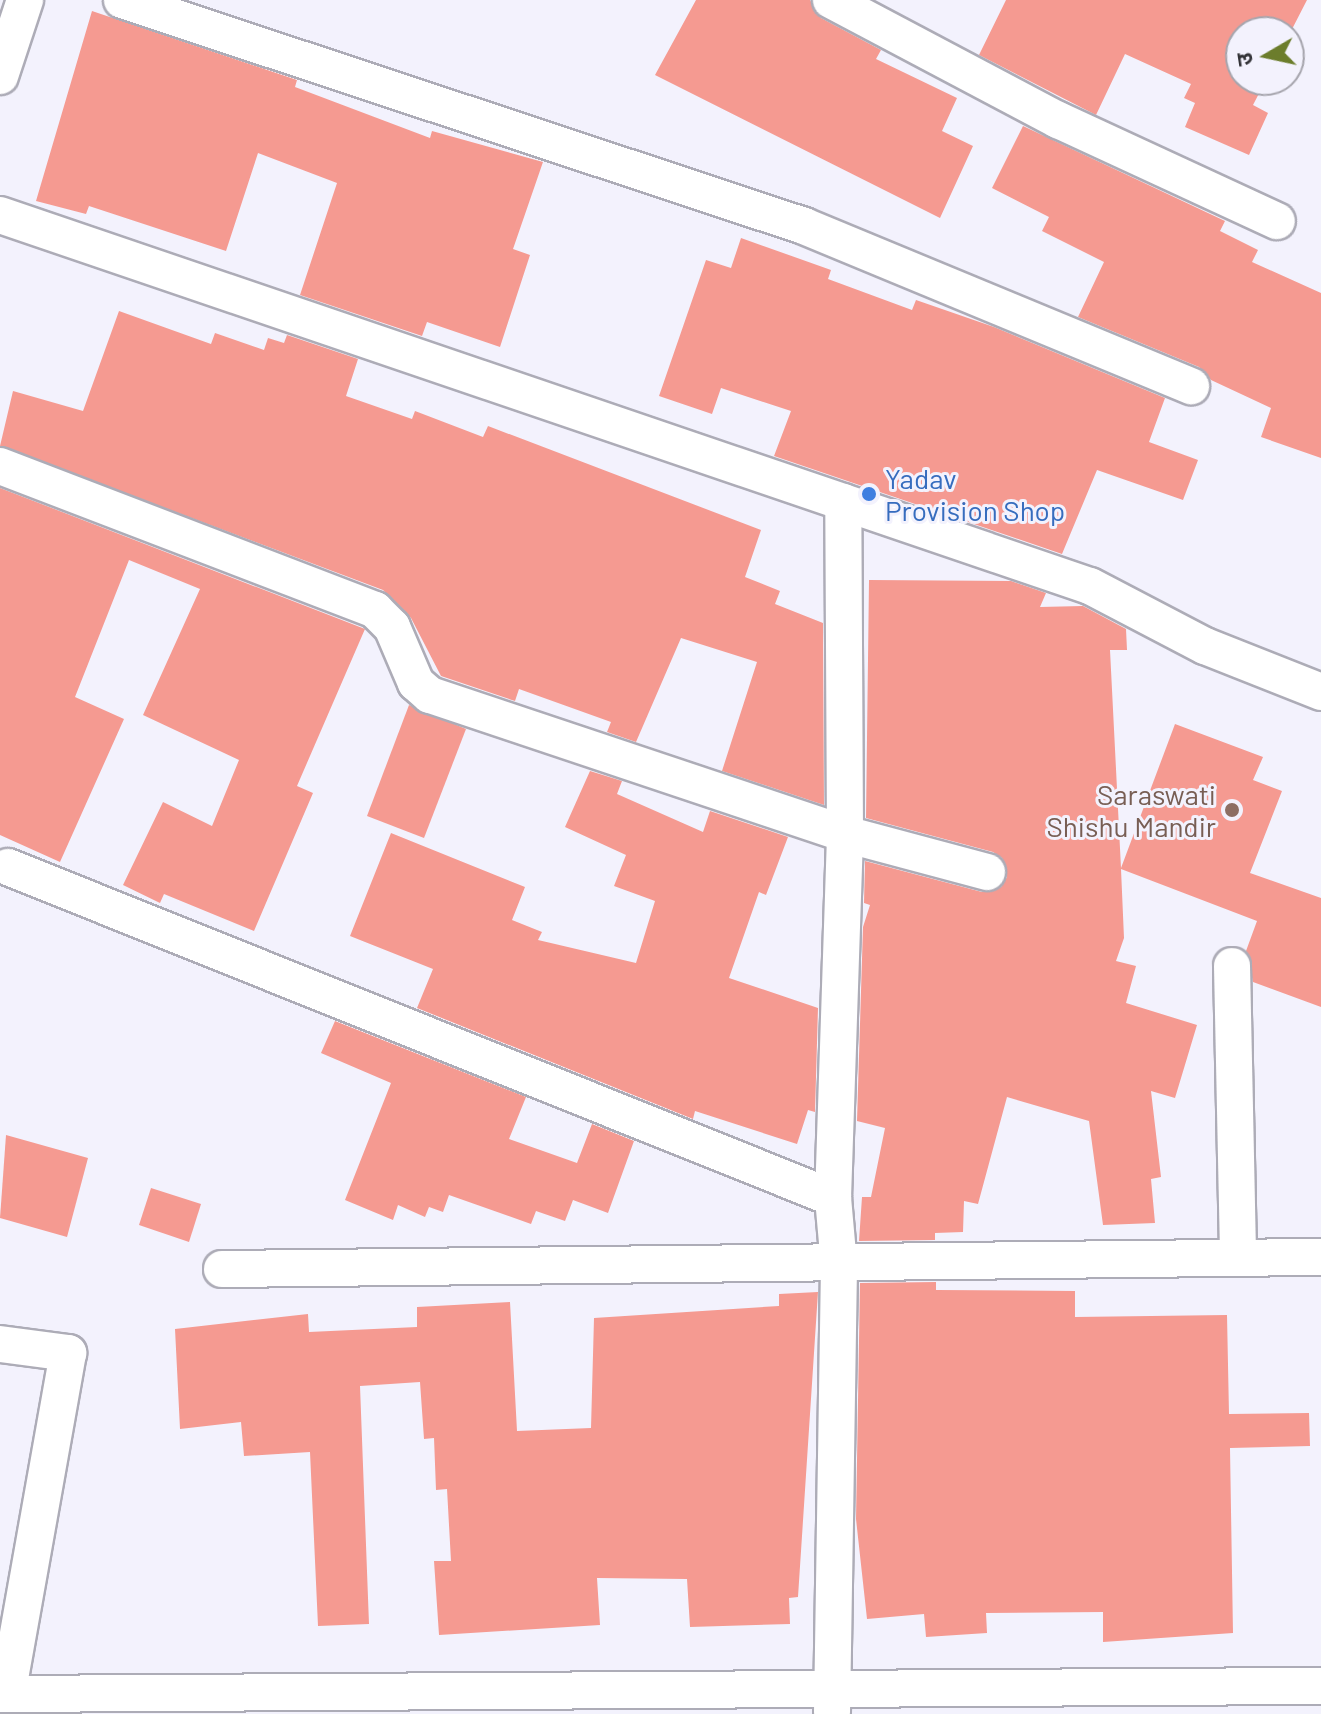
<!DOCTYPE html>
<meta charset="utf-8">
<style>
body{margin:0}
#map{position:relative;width:1321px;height:1714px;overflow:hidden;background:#f3f2fd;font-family:Barlow,"Noto Sans Devanagari",sans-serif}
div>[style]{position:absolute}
.building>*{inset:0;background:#f59a91}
.roads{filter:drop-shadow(2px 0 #adacb7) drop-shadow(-2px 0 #adacb7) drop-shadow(0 2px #adacb7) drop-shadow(0 -2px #adacb7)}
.minor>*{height:36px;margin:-18px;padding:0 18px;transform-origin:18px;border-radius:18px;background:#fff}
.dots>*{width:22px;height:22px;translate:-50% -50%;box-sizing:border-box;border:4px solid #f3f2fd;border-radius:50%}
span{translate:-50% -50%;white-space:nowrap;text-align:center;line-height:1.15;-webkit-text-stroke:6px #f3f2fd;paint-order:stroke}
.shop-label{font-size:28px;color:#366cbe}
.left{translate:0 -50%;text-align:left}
.education-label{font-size:28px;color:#785e54}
.right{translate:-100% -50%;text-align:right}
.north{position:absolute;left:1225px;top:16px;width:80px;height:80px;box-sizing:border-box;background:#f3f2fd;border:2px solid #a6a5ad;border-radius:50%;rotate:261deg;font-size:22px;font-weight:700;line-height:32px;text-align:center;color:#323236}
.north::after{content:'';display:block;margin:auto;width:28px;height:36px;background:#6c7d2c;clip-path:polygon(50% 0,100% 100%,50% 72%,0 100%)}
</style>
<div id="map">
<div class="building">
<i style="clip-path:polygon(696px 0,810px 0,821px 18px,881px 50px,876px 59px,957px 98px,942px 131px,973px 146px,940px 218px,655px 75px)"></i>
<i style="clip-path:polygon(1006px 0,1307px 0,1289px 35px,1241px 32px,1241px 80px,1266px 80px,1253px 105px,1268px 113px,1249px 155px,1185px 127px,1195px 103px,1184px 98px,1191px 84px,1125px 54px,1096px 115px,979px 55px)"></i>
<i style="clip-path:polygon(92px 11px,297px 80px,295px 87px,430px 138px,432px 131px,543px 162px,513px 249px,530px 255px,500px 347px,427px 322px,422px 336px,300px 295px,337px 183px,258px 153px,226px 251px,89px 206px,86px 214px,36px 201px)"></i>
<i style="clip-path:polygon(1023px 126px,1225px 221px,1220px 231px,1258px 250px,1252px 262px,1321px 293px,1321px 458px,1261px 437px,1271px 408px,1211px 380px,1199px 367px,1078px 317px,1104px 262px,1042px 231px,1049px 217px,992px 188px)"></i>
<i style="clip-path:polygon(741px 238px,831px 270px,828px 279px,912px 310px,916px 300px,994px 327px,1165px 398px,1149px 442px,1198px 460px,1183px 500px,1097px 470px,1062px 554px,774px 456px,791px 411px,721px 388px,712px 414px,659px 396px,706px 260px,731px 268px)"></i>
<i style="clip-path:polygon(119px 311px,211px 344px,215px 333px,264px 350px,268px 338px,284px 343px,287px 335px,358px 359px,346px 396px,412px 419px,415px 411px,483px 437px,488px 426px,761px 530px,745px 577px,780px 591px,775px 604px,823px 623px,824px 805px,722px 771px,757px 662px,681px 638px,636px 742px,607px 732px,611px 722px,519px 689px,515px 701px,441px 676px,411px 618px,383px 590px,0 446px,13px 391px,83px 411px)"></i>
<i style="clip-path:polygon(0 488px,365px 629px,297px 786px,313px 793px,254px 931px,164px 894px,160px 903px,123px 885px,163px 802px,212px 826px,239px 760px,143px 715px,200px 589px,129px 560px,75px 697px,124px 719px,60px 862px,0 835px)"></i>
<i style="clip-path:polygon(869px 580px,1011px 581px,1046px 593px,1040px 607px,1083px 606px,1126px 629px,1127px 650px,1110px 650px,1121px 868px,1175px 724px,1263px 757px,1253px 780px,1282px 791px,1250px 873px,1321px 898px,1321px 1007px,1253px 982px,1246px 951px,1257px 921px,1121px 869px,1124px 938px,1116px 961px,1136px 966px,1126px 1003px,1197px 1025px,1175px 1098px,1151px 1091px,1161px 1177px,1151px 1179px,1155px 1223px,1103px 1225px,1089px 1121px,1007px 1097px,978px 1204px,964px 1201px,963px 1232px,935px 1233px,935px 1240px,859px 1241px,862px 1197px,871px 1197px,885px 1128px,857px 1121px,863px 927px,870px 905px,864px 903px,865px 861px,982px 892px,1001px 887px,1007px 877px,1002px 858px,993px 852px,866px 818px)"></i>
<i style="clip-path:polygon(409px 705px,466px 729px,424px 838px,367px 816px)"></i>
<i style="clip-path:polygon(590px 771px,622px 781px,617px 794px,703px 832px,710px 811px,788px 837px,766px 895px,759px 892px,729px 978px,818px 1008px,815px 1112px,808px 1110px,797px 1144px,695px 1111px,693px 1119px,417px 1008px,433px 969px,350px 936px,391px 833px,525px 887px,512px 920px,542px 932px,538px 940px,636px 963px,655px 901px,614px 886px,626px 855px,565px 827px)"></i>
<i style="clip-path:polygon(335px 1021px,526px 1097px,509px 1139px,577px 1163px,592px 1124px,634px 1141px,608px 1213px,573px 1200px,565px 1221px,536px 1211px,531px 1224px,449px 1195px,443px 1212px,429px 1207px,425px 1217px,398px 1205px,393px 1220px,345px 1200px,391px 1083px,321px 1053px)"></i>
<i style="clip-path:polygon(6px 1135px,88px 1158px,67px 1237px,0 1218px)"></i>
<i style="clip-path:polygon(151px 1188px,201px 1204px,189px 1242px,139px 1225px)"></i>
<i style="clip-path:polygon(936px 1282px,936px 1290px,1075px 1291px,1075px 1317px,1227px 1315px,1229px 1414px,1309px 1413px,1310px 1446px,1230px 1448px,1233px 1633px,1103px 1642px,1103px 1612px,986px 1613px,987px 1633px,926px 1637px,924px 1614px,867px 1619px,856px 1519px,860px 1283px)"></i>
<i style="clip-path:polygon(818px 1292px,798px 1597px,789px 1598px,790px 1624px,690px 1627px,687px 1579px,597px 1578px,600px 1625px,439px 1635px,434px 1561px,451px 1561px,447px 1489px,436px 1490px,434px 1438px,424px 1439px,420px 1382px,360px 1386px,369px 1624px,318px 1626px,310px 1452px,244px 1456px,241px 1422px,180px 1429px,175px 1329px,308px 1314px,309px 1332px,417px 1327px,417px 1307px,510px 1302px,517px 1431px,591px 1428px,594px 1318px,779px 1306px,779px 1294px)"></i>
</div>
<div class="roads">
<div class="minor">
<i style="left:122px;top:0;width:718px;rotate:18.33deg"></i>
<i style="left:804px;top:226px;width:419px;rotate:22.5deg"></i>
<i style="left:831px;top:0;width:257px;rotate:27.9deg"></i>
<i style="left:1058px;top:120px;width:241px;rotate:24.8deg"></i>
<i style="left:0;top:76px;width:80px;rotate:-71.8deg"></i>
<i style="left:0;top:215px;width:1151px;rotate:18.8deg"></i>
<i style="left:1090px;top:586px;width:130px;rotate:27.6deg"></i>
<i style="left:1205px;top:646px;width:125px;rotate:21.6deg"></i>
<i style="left:0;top:466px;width:402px;rotate:21deg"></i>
<i style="left:375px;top:610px;width:24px;rotate:45deg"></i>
<i style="left:392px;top:627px;width:61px;rotate:66.8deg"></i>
<i style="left:416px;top:683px;width:18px;rotate:41deg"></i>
<i style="left:430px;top:695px;width:438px;rotate:18.5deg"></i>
<i style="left:845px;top:834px;width:147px;rotate:15deg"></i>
<i style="left:8px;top:867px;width:889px;rotate:21.86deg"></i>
<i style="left:1232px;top:966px;width:292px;rotate:88.8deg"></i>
<i style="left:222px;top:1269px;width:1099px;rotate:-0.63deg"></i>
<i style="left:0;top:1344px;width:69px;rotate:7.5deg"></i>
<i style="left:68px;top:1353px;width:346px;rotate:100.1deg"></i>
<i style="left:0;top:1694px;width:1321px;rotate:-0.35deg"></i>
<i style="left:832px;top:1712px;width:447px;rotate:-89.1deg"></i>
<i style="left:839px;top:1265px;width:67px;rotate:-95.1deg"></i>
<i style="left:833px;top:1198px;width:364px;rotate:-88.1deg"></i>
<i style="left:845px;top:834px;width:332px;rotate:-90.3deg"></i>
</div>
</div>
<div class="dots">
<i style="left:869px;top:494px;background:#3f7fe0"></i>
<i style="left:1232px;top:810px;background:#8d6e63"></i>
</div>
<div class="shop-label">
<span class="left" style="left:885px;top:494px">Yadav<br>Provision Shop</span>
</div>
<div class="education-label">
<span class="right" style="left:1216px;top:810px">Saraswati<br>Shishu Mandir</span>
</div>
<div class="north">उ</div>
</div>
